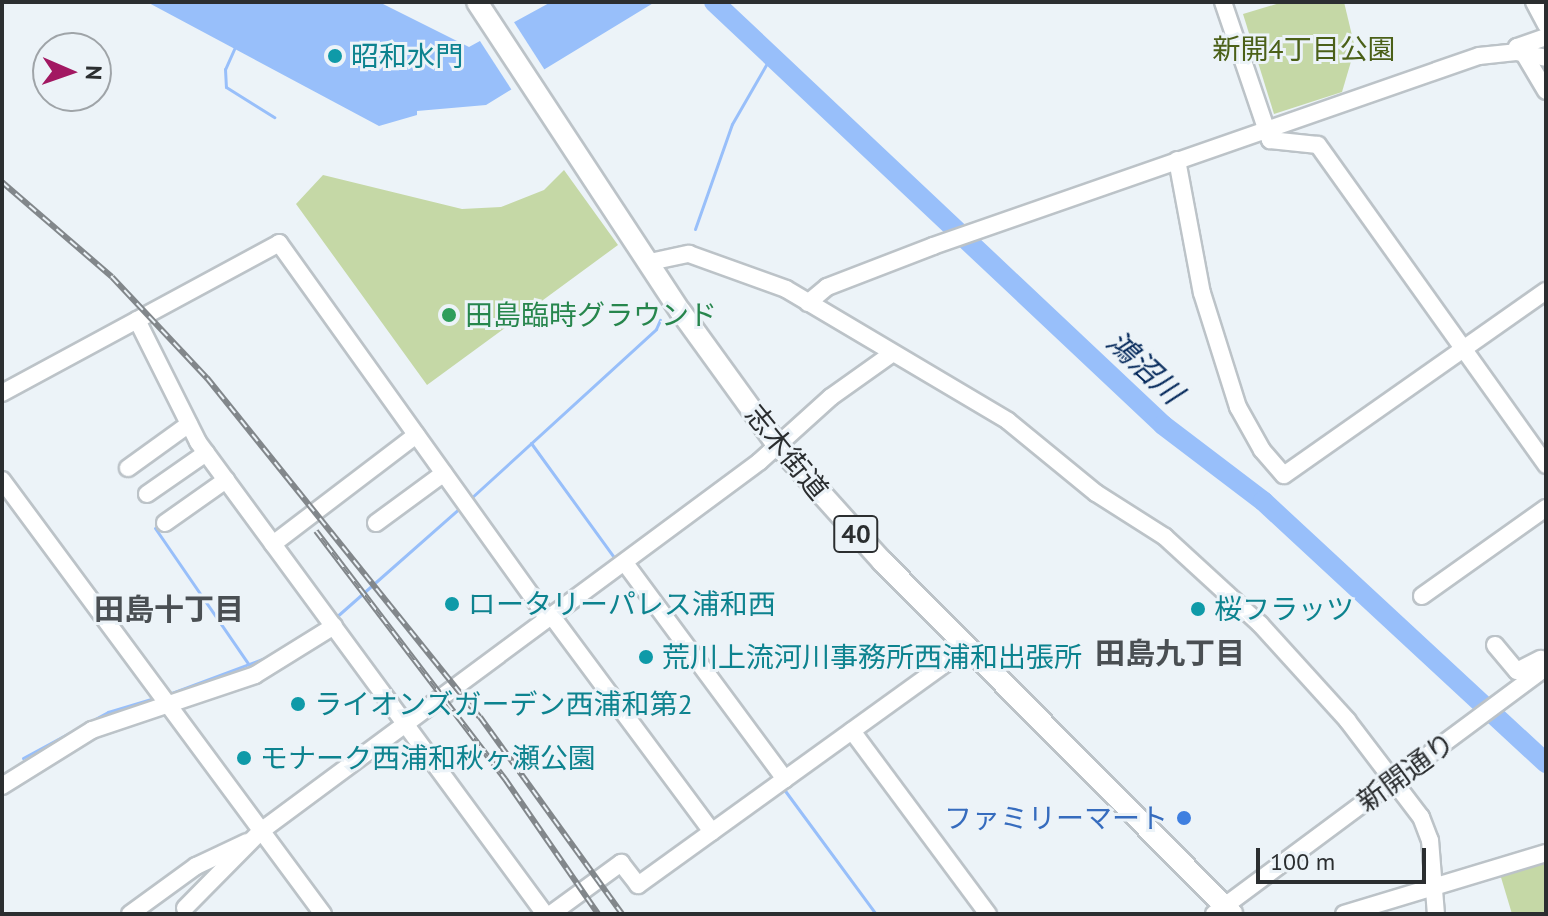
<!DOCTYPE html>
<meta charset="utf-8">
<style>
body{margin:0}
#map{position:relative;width:1548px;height:916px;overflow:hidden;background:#ecf3f8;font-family:"PT Sans","Noto Sans JP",sans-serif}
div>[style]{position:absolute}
.green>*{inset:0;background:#c5d8a6}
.water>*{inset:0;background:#98bffa}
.pier>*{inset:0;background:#ecf3f8}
.stream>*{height:3px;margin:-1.5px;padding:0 1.5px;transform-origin:1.5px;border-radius:1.5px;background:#98bffa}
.river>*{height:20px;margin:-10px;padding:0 10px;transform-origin:10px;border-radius:10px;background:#98bffa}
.roads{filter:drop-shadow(2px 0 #bcc3c8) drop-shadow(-2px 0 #bcc3c8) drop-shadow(0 2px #bcc3c8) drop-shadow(0 -2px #bcc3c8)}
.minor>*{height:16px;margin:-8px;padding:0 8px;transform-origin:8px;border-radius:8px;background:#fff}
.major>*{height:20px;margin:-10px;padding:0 10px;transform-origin:10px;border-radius:10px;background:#fff}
.rail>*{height:6px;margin-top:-3px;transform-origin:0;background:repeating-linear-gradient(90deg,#ecf3f8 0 9px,#82878b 0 18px);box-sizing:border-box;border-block:2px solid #82878b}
.dots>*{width:22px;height:22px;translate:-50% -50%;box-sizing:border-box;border:4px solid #ecf3f8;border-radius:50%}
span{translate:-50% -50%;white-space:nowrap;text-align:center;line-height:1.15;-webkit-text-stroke:6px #ecf3f8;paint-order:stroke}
.shield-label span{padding:2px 6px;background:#ecf3f8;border:2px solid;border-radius:6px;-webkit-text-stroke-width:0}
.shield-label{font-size:26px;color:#2b2e30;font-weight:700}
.park-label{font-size:28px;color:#4b6018}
.culture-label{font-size:28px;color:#0d838f}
.left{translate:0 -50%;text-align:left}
.leisure-label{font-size:28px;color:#27864d}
.street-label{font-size:28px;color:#2b2e30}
.shop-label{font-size:28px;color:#366cbe}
.right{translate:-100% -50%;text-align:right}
.water-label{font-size:30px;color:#05295b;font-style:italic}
.neighbourhood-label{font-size:30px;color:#4a4f53;font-weight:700}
.frame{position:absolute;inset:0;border:4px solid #2b2e30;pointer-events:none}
.north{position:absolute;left:32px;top:32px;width:80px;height:80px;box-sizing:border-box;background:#ecf3f8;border:2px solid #9fa4a8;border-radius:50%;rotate:92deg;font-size:22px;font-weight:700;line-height:32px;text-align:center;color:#2b2e30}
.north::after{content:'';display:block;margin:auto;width:28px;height:36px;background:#a21862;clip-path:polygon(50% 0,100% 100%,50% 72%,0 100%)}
.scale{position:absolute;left:1256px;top:848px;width:170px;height:36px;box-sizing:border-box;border:4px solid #2b2e30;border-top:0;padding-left:10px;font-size:24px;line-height:28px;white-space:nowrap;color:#2b2e30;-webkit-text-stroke:6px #ecf3f8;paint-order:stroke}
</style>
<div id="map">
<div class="green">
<i style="clip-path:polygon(1283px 2px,1344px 2px,1355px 48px,1342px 92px,1274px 114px,1243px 14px)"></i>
<i style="clip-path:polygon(564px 170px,618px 245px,427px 385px,296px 204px,323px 175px,462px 209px,501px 207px,544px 190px)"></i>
<i style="clip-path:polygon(1546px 859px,1546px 914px,1512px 914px,1500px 874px)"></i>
</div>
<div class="water">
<i style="clip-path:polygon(147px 2px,379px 2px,469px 47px,551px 2px,655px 2px,486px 105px,417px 111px,417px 115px,379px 126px)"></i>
</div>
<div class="pier">
<i style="clip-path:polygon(512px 19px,546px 72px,513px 92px,478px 38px)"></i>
</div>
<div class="stream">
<i style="left:235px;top:47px;width:24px;rotate:114deg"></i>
<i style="left:225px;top:69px;width:18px;rotate:87deg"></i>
<i style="left:226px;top:87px;width:57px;rotate:32deg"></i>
<i style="left:695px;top:229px;width:111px;rotate:-70.6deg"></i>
<i style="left:732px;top:124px;width:76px;rotate:-60.1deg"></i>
<i style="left:531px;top:443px;width:145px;rotate:54deg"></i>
<i style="left:470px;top:499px;width:252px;rotate:-42.4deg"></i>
<i style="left:656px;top:329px;width:10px;rotate:-66deg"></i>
<i style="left:155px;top:528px;width:166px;rotate:55.5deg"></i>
<i style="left:335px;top:618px;width:168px;rotate:-41.4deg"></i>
<i style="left:169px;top:694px;width:108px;rotate:-20.6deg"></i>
<i style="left:23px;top:758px;width:97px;rotate:-28.4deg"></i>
<i style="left:108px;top:712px;width:52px;rotate:-16.7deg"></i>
<i style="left:783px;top:788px;width:157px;rotate:53.6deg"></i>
</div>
<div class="river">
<i style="left:714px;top:2px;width:617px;rotate:43.29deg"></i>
<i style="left:1163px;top:425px;width:126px;rotate:37.2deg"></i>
<i style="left:1263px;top:501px;width:386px;rotate:42.8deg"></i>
</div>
<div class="roads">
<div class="minor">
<i style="left:1223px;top:2px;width:146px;rotate:71.2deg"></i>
<i style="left:1270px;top:140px;width:48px;rotate:5.9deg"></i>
<i style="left:1318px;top:145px;width:393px;rotate:54.5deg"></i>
<i style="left:1534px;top:2px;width:26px;rotate:62deg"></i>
<i style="left:1516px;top:52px;width:5px;rotate:-79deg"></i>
<i style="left:1517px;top:47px;width:31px;rotate:-19deg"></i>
<i style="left:1524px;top:54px;width:43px;rotate:59.3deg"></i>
<i style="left:1177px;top:160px;width:135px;rotate:79.4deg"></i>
<i style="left:1202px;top:293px;width:120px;rotate:72.5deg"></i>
<i style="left:1238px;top:407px;width:49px;rotate:60.8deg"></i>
<i style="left:1262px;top:450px;width:33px;rotate:49deg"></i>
<i style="left:1284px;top:475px;width:320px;rotate:-35.1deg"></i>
<i style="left:650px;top:262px;width:40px;rotate:-12deg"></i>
<i style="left:689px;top:254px;width:103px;rotate:19.8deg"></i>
<i style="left:786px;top:289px;width:258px;rotate:30.7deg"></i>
<i style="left:1008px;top:421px;width:114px;rotate:39.3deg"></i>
<i style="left:1096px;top:493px;width:82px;rotate:32.5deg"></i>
<i style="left:1165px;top:537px;width:129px;rotate:42.5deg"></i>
<i style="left:1260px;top:624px;width:130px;rotate:47.8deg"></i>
<i style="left:1347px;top:720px;width:122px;rotate:52.7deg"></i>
<i style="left:1421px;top:817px;width:25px;rotate:69deg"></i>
<i style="left:1430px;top:840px;width:74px;rotate:85.4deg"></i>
<i style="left:808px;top:303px;width:25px;rotate:-40deg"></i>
<i style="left:827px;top:287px;width:114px;rotate:-21.1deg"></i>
<i style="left:933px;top:246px;width:578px;rotate:-19.19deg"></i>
<i style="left:1479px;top:56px;width:37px;rotate:-6deg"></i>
<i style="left:1516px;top:52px;width:31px;rotate:11deg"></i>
<i style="left:137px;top:320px;width:136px;rotate:63.4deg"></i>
<i style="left:198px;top:442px;width:586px;rotate:53.68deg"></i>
<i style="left:2px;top:393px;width:315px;rotate:-28.4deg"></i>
<i style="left:279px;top:243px;width:461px;rotate:54.4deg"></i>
<i style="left:128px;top:468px;width:75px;rotate:-35.8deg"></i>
<i style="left:2px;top:480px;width:540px;rotate:53.51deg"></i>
<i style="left:147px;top:494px;width:72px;rotate:-34.8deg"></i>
<i style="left:165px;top:523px;width:75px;rotate:-35.2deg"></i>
<i style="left:376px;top:523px;width:84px;rotate:-36.3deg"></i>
<i style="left:273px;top:544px;width:180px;rotate:-37.3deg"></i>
<i style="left:625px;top:563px;width:269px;rotate:53.5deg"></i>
<i style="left:1422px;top:596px;width:152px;rotate:-35.4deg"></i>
<i style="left:551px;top:615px;width:270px;rotate:53.4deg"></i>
<i style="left:1495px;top:645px;width:34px;rotate:50deg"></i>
<i style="left:1517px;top:671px;width:27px;rotate:-27deg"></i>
<i style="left:852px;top:731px;width:228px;rotate:53.4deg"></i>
<i style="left:2px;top:786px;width:106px;rotate:-31.9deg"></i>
<i style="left:92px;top:730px;width:172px;rotate:-18.6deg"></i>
<i style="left:255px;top:675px;width:93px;rotate:-31.8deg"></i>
<i style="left:185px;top:908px;width:108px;rotate:-45.4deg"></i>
<i style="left:261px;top:831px;width:620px;rotate:-36.54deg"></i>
<i style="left:759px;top:462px;width:97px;rotate:-42.1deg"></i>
<i style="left:831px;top:397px;width:72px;rotate:-35.4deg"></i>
<i style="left:130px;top:914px;width:82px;rotate:-36deg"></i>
<i style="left:196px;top:866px;width:56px;rotate:-25.2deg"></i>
<i style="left:551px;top:914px;width:87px;rotate:-36.1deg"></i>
<i style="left:621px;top:863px;width:28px;rotate:52deg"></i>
<i style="left:638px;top:885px;width:405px;rotate:-35.8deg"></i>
<i style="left:1214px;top:914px;width:414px;rotate:-36.6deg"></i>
<i style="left:1344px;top:914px;width:211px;rotate:-16.8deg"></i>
</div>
<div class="major">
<i style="left:477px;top:2px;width:371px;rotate:56.7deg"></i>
<i style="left:681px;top:312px;width:162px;rotate:54.1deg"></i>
<i style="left:776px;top:443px;width:159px;rotate:48.1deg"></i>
<i style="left:882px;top:561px;width:497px;rotate:45.2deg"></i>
</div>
</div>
<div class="rail">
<i style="left:2px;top:182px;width:145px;rotate:40.8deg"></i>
<i style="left:112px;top:277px;width:139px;rotate:46.8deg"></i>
<i style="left:207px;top:378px;width:435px;rotate:51.2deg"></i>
<i style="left:480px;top:717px;width:243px;rotate:54.2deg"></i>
<i style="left:316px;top:531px;width:312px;rotate:52.7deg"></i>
<i style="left:505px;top:779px;width:164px;rotate:55.4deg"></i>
</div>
<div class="dots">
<i style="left:335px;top:56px;background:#0f9aa8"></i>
<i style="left:449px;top:315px;background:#2e9e5b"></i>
<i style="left:452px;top:604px;background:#0f9aa8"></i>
<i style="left:1198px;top:609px;background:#0f9aa8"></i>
<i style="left:646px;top:657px;background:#0f9aa8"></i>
<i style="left:298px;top:704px;background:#0f9aa8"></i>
<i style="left:244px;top:758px;background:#0f9aa8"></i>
<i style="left:1184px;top:818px;background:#3f7fe0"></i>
</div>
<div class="shield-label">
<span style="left:856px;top:534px">40</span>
</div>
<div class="park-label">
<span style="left:1304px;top:49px">新開4丁目公園</span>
</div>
<div class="culture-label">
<span class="left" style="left:351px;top:56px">昭和水門</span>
<span class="left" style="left:468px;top:604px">ロータリーパレス浦和西</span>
<span class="left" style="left:1214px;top:609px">桜フラッツ</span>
<span class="left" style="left:662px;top:657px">荒川上流河川事務所西浦和出張所</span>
<span class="left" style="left:314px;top:704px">ライオンズガーデン西浦和第2</span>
<span class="left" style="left:260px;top:758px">モナーク西浦和秋ヶ瀬公園</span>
</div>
<div class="leisure-label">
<span class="left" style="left:465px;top:315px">田島臨時グラウンド</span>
</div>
<div class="street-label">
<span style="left:787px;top:452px;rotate:51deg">志木街道</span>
<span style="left:1406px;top:772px;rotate:-36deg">新開通り</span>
</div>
<div class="shop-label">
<span class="right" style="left:1168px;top:818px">ファミリーマート</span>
</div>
<div class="water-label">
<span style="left:1145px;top:367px;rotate:43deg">鴻沼川</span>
</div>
<div class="neighbourhood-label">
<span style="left:169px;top:609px">田島十丁目</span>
<span style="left:1170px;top:653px">田島九丁目</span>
</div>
<div class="frame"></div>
<div class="north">N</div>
<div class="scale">100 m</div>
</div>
